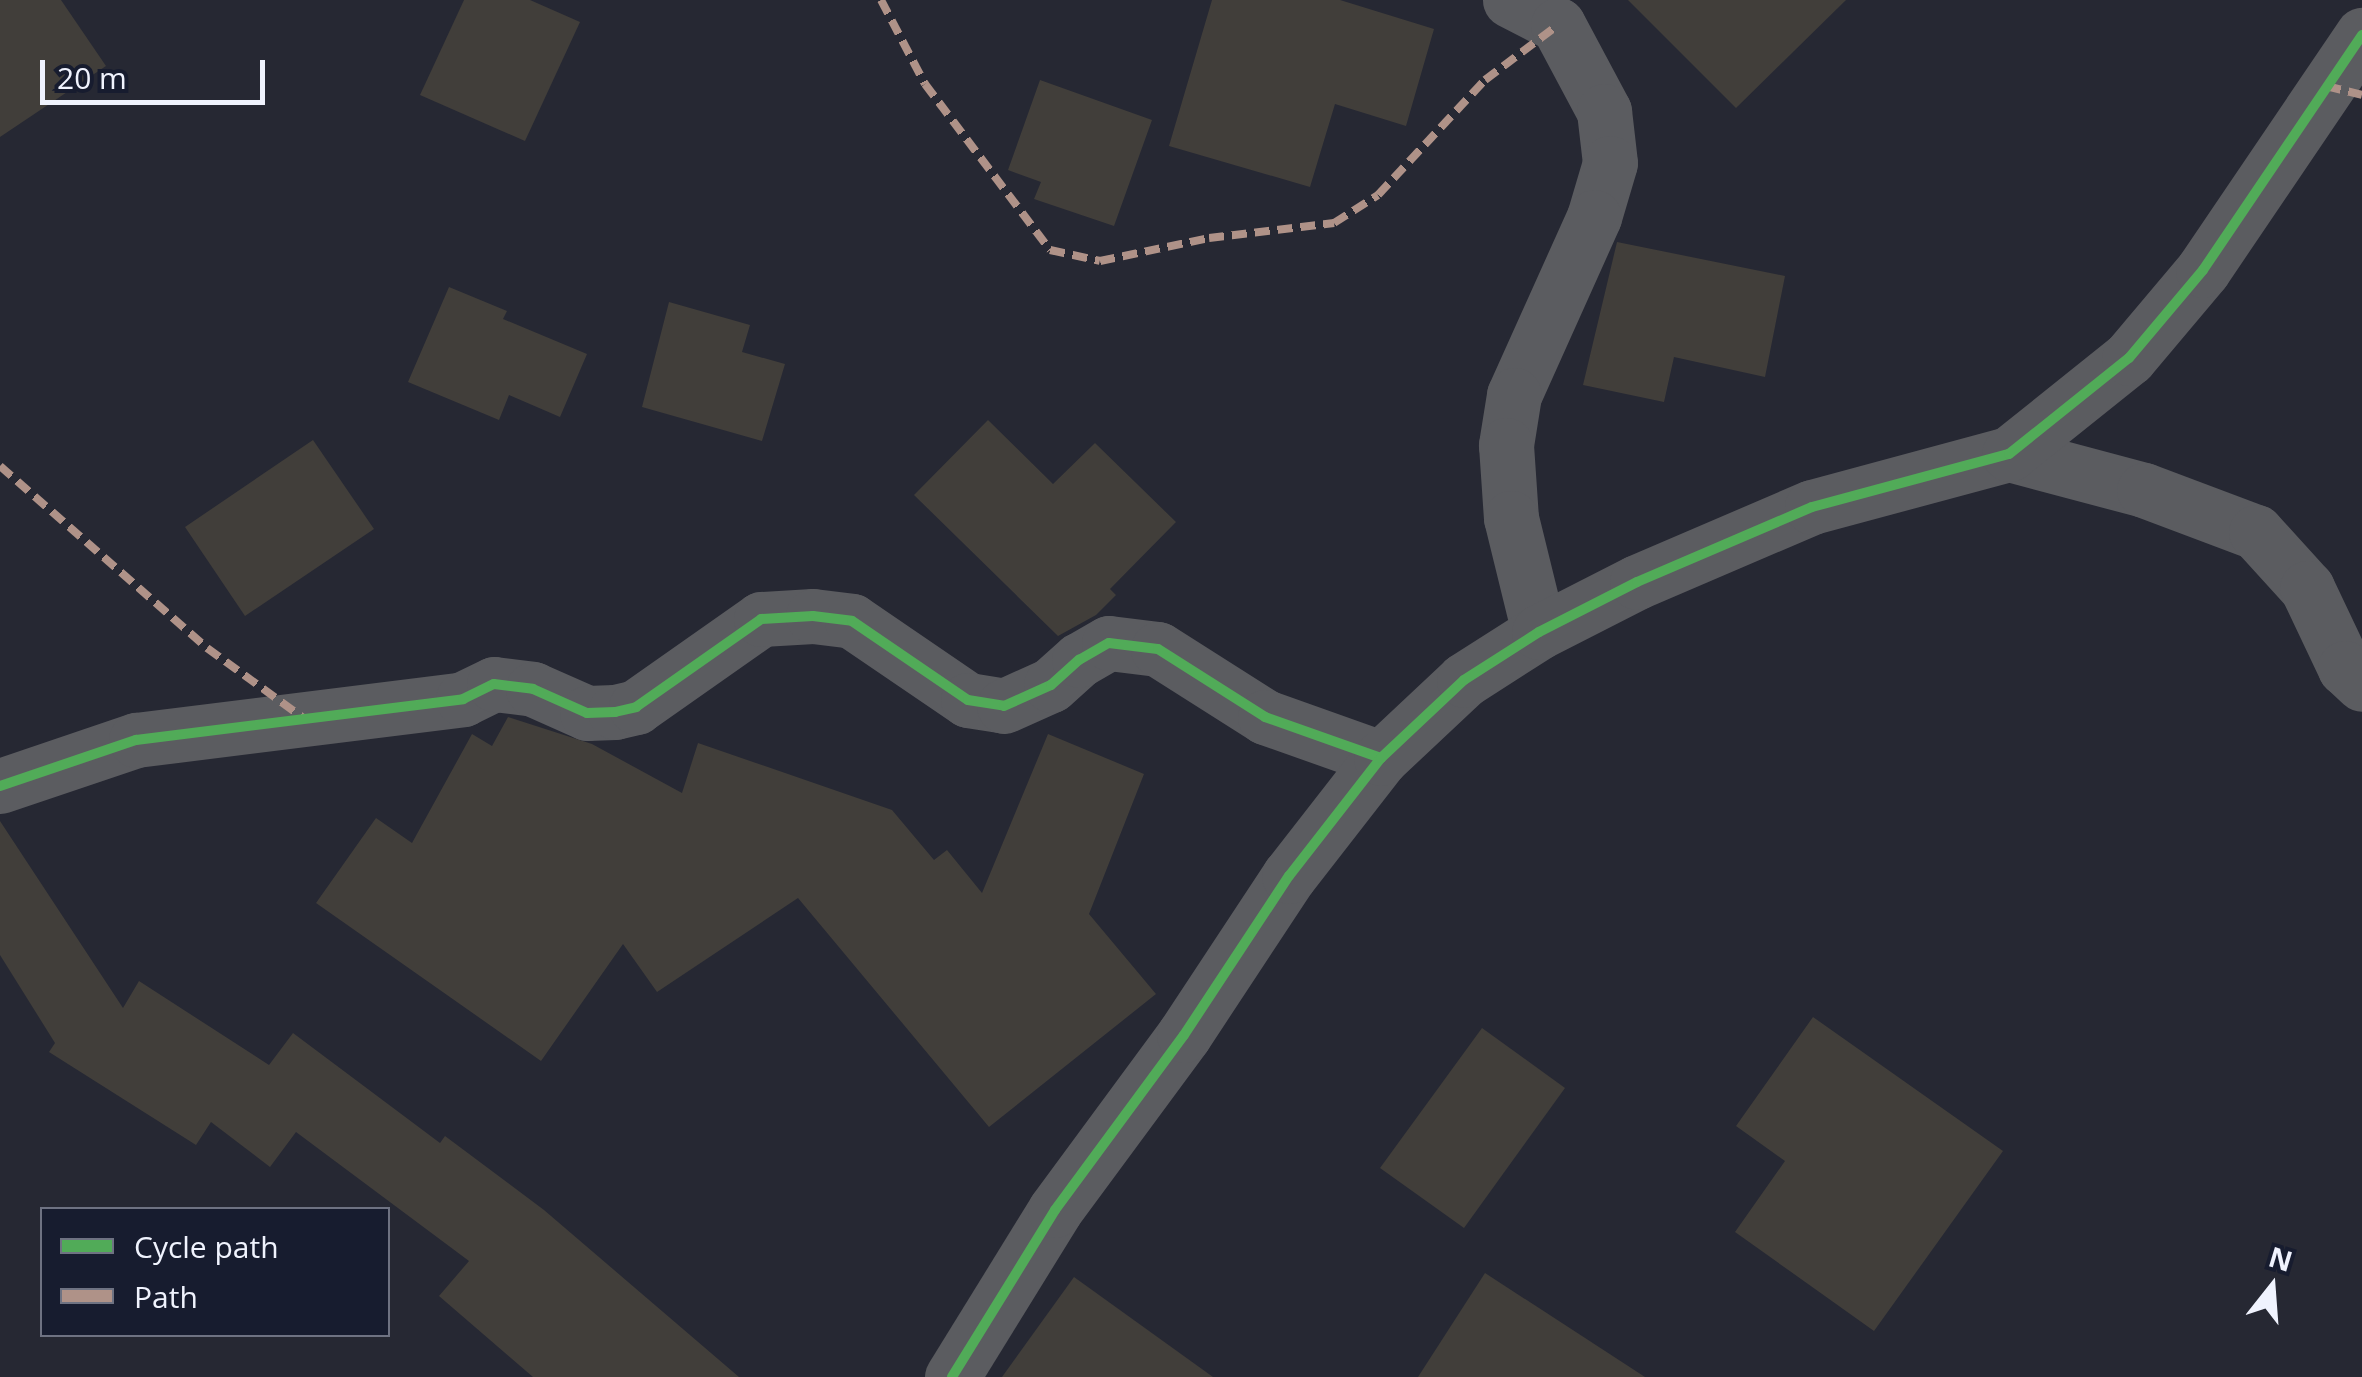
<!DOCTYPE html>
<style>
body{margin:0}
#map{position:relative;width:2362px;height:1377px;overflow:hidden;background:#262833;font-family:"Open Sans",sans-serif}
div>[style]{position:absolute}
.building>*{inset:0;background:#413e3a}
.minor>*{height:55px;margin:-27.5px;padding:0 27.5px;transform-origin:27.5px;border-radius:27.5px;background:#5b5c60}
.quiet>*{height:8px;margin-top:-4px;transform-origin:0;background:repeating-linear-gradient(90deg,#af9288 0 15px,transparent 0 23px)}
.cycleway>*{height:10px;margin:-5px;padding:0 5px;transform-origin:5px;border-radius:5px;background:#51ab58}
span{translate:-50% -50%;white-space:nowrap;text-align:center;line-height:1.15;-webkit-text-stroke:8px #171c2f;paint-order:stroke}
.legend{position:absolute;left:40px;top:1207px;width:350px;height:130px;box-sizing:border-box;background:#171c2f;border:2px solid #6e7282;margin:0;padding:12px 18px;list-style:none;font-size:30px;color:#f0f3fe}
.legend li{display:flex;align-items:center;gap:20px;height:50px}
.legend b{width:50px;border:2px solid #6e7282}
.north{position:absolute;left:2222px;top:1237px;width:100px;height:100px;-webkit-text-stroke:8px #171c2f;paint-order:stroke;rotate:17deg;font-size:28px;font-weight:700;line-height:40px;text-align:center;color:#f0f3fe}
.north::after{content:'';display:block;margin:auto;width:35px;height:45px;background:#f0f3fe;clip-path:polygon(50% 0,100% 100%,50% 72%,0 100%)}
.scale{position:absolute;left:40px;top:60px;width:225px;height:45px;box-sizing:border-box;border:5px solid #f0f3fe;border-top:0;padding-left:12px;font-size:30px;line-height:35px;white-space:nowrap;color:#f0f3fe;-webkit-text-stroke:8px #171c2f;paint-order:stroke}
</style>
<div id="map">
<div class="building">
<i style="clip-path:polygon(0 0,61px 0,106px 66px,0 137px)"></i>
<i style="clip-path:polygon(464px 0,530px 0,580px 22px,525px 141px,420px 95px)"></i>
<i style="clip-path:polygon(1212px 0,1340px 0,1434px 29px,1406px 126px,1335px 104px,1310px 187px,1169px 146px)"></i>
<i style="clip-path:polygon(1628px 0,1846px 0,1736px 108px)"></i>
<i style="clip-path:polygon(1040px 80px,1152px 120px,1114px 226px,1034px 199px,1041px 182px,1008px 170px)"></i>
<i style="clip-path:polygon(1617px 242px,1785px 276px,1765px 377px,1674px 357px,1664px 402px,1583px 385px)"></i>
<i style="clip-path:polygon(449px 287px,507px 311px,503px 319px,587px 354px,560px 417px,509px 395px,499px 420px,408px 382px)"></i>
<i style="clip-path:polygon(669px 302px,750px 325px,742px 352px,785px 364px,762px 441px,642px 407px)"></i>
<i style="clip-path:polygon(988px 420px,1053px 484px,1095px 443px,1176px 522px,1110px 589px,1116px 595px,1096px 615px,1058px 636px,914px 495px)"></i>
<i style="clip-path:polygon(313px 440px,374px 529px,245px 616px,185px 527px)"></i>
<i style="clip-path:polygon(508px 717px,592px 744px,682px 793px,698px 743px,892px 810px,934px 860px,947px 850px,982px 893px,1048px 734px,1144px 774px,1089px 914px,1156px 994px,989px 1127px,798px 898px,657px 992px,623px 944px,541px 1061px,316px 903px,376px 818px,412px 843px,472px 734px,492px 746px)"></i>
<i style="clip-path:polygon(0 821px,123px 1008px,139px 981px,269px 1065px,293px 1033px,440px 1143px,445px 1136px,544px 1210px,739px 1377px,533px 1377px,439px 1296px,469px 1261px,296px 1132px,270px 1167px,211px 1122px,196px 1145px,49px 1052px,55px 1043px,0 955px)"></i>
<i style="clip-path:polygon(1813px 1017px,2003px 1151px,1874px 1331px,1735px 1232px,1785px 1161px,1736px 1126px)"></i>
<i style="clip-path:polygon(1482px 1028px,1565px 1088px,1464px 1228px,1380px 1168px)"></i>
<i style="clip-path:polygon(1485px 1273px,1645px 1377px,1418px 1377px)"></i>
<i style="clip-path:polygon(1074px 1277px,1213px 1377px,1002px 1377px)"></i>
</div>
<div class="minor">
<i style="left:1510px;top:0;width:54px;rotate:27.5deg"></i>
<i style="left:1558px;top:25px;width:98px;rotate:61.9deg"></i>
<i style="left:1604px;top:111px;width:52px;rotate:83.4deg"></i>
<i style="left:1610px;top:163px;width:56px;rotate:106.5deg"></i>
<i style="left:1594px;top:217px;width:195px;rotate:114.2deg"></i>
<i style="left:1514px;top:395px;width:51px;rotate:99.1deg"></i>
<i style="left:1506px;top:445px;width:73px;rotate:86.1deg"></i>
<i style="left:1511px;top:518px;width:117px;rotate:76.2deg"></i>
<i style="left:2009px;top:454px;width:140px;rotate:14.9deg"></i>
<i style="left:2144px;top:490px;width:120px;rotate:20.6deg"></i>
<i style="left:2256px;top:532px;width:76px;rotate:47.7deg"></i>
<i style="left:2307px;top:588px;width:89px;rotate:64.6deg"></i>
<i style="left:2345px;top:668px;width:23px;rotate:43deg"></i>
<i style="left:0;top:786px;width:144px;rotate:-18.7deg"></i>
<i style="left:136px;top:740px;width:330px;rotate:-7.1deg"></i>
<i style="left:463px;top:699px;width:34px;rotate:-26deg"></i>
<i style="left:494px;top:684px;width:39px;rotate:7deg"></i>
<i style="left:533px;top:689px;width:59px;rotate:24deg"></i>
<i style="left:587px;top:713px;width:28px;rotate:-2deg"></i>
<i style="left:615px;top:712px;width:22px;rotate:-13deg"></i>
<i style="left:636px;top:707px;width:153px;rotate:-35.1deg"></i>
<i style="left:761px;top:619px;width:52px;rotate:-3.3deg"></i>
<i style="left:813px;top:616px;width:39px;rotate:7deg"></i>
<i style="left:852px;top:621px;width:140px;rotate:34.3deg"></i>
<i style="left:968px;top:700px;width:36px;rotate:9deg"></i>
<i style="left:1004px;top:706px;width:51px;rotate:-24.1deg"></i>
<i style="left:1051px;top:685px;width:38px;rotate:-42deg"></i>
<i style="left:1079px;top:660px;width:34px;rotate:-30deg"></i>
<i style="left:1109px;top:643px;width:49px;rotate:7deg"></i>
<i style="left:1158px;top:649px;width:127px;rotate:32.4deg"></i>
<i style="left:1265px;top:717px;width:123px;rotate:19.5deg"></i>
<i style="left:952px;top:1377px;width:196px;rotate:-58.3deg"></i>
<i style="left:1055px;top:1210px;width:217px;rotate:-53.6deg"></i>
<i style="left:1184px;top:1035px;width:191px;rotate:-56.6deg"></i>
<i style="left:1289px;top:876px;width:150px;rotate:-52.1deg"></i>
<i style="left:1381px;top:758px;width:114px;rotate:-43.2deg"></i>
<i style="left:1464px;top:680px;width:89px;rotate:-32.6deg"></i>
<i style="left:1539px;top:632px;width:110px;rotate:-27deg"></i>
<i style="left:1637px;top:582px;width:190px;rotate:-23.2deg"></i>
<i style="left:1812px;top:507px;width:204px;rotate:-15.1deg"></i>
<i style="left:2009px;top:454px;width:154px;rotate:-38.7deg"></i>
<i style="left:2129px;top:358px;width:115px;rotate:-49.9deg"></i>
<i style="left:2203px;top:270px;width:284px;rotate:-55.9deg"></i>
</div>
<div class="quiet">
<i style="left:881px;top:0;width:95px;rotate:62.4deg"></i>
<i style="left:925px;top:84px;width:208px;rotate:53deg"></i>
<i style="left:1050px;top:250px;width:51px;rotate:12.4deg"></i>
<i style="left:1100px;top:261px;width:111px;rotate:-11.9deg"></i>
<i style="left:1209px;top:238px;width:126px;rotate:-6.8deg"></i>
<i style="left:1334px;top:223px;width:52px;rotate:-32.5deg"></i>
<i style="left:1378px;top:195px;width:157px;rotate:-47.1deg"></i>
<i style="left:1485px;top:80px;width:91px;rotate:-37deg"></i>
<i style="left:2326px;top:86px;width:37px;rotate:14deg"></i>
<i style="left:0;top:466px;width:276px;rotate:41.3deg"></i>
<i style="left:207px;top:648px;width:122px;rotate:36deg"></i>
</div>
<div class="cycleway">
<i style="left:0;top:786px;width:144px;rotate:-18.7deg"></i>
<i style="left:136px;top:740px;width:330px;rotate:-7.1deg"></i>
<i style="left:463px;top:699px;width:34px;rotate:-26deg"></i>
<i style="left:494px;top:684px;width:39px;rotate:7deg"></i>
<i style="left:533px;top:689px;width:59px;rotate:24deg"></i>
<i style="left:587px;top:713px;width:28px;rotate:-2deg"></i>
<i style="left:615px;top:712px;width:22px;rotate:-13deg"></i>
<i style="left:636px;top:707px;width:153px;rotate:-35.1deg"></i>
<i style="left:761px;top:619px;width:52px;rotate:-3.3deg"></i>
<i style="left:813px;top:616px;width:39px;rotate:7deg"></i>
<i style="left:852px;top:621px;width:140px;rotate:34.3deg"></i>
<i style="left:968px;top:700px;width:36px;rotate:9deg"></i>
<i style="left:1004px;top:706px;width:51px;rotate:-24.1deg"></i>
<i style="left:1051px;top:685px;width:38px;rotate:-42deg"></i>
<i style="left:1079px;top:660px;width:34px;rotate:-30deg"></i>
<i style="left:1109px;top:643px;width:49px;rotate:7deg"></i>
<i style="left:1158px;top:649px;width:127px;rotate:32.4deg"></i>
<i style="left:1265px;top:717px;width:123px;rotate:19.5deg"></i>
<i style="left:952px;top:1377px;width:196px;rotate:-58.3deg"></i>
<i style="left:1055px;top:1210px;width:217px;rotate:-53.6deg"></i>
<i style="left:1184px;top:1035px;width:191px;rotate:-56.6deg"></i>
<i style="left:1289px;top:876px;width:150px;rotate:-52.1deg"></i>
<i style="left:1381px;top:758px;width:114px;rotate:-43.2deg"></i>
<i style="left:1464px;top:680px;width:89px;rotate:-32.6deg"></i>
<i style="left:1539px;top:632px;width:110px;rotate:-27deg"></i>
<i style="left:1637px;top:582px;width:190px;rotate:-23.2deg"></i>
<i style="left:1812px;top:507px;width:204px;rotate:-15.1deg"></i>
<i style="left:2009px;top:454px;width:154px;rotate:-38.7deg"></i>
<i style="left:2129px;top:358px;width:115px;rotate:-49.9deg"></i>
<i style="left:2203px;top:270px;width:284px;rotate:-55.9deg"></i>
</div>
<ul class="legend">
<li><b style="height:12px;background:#51ab58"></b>Cycle path</li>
<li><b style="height:12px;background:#af9288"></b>Path</li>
</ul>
<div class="north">N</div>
<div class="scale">20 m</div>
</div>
